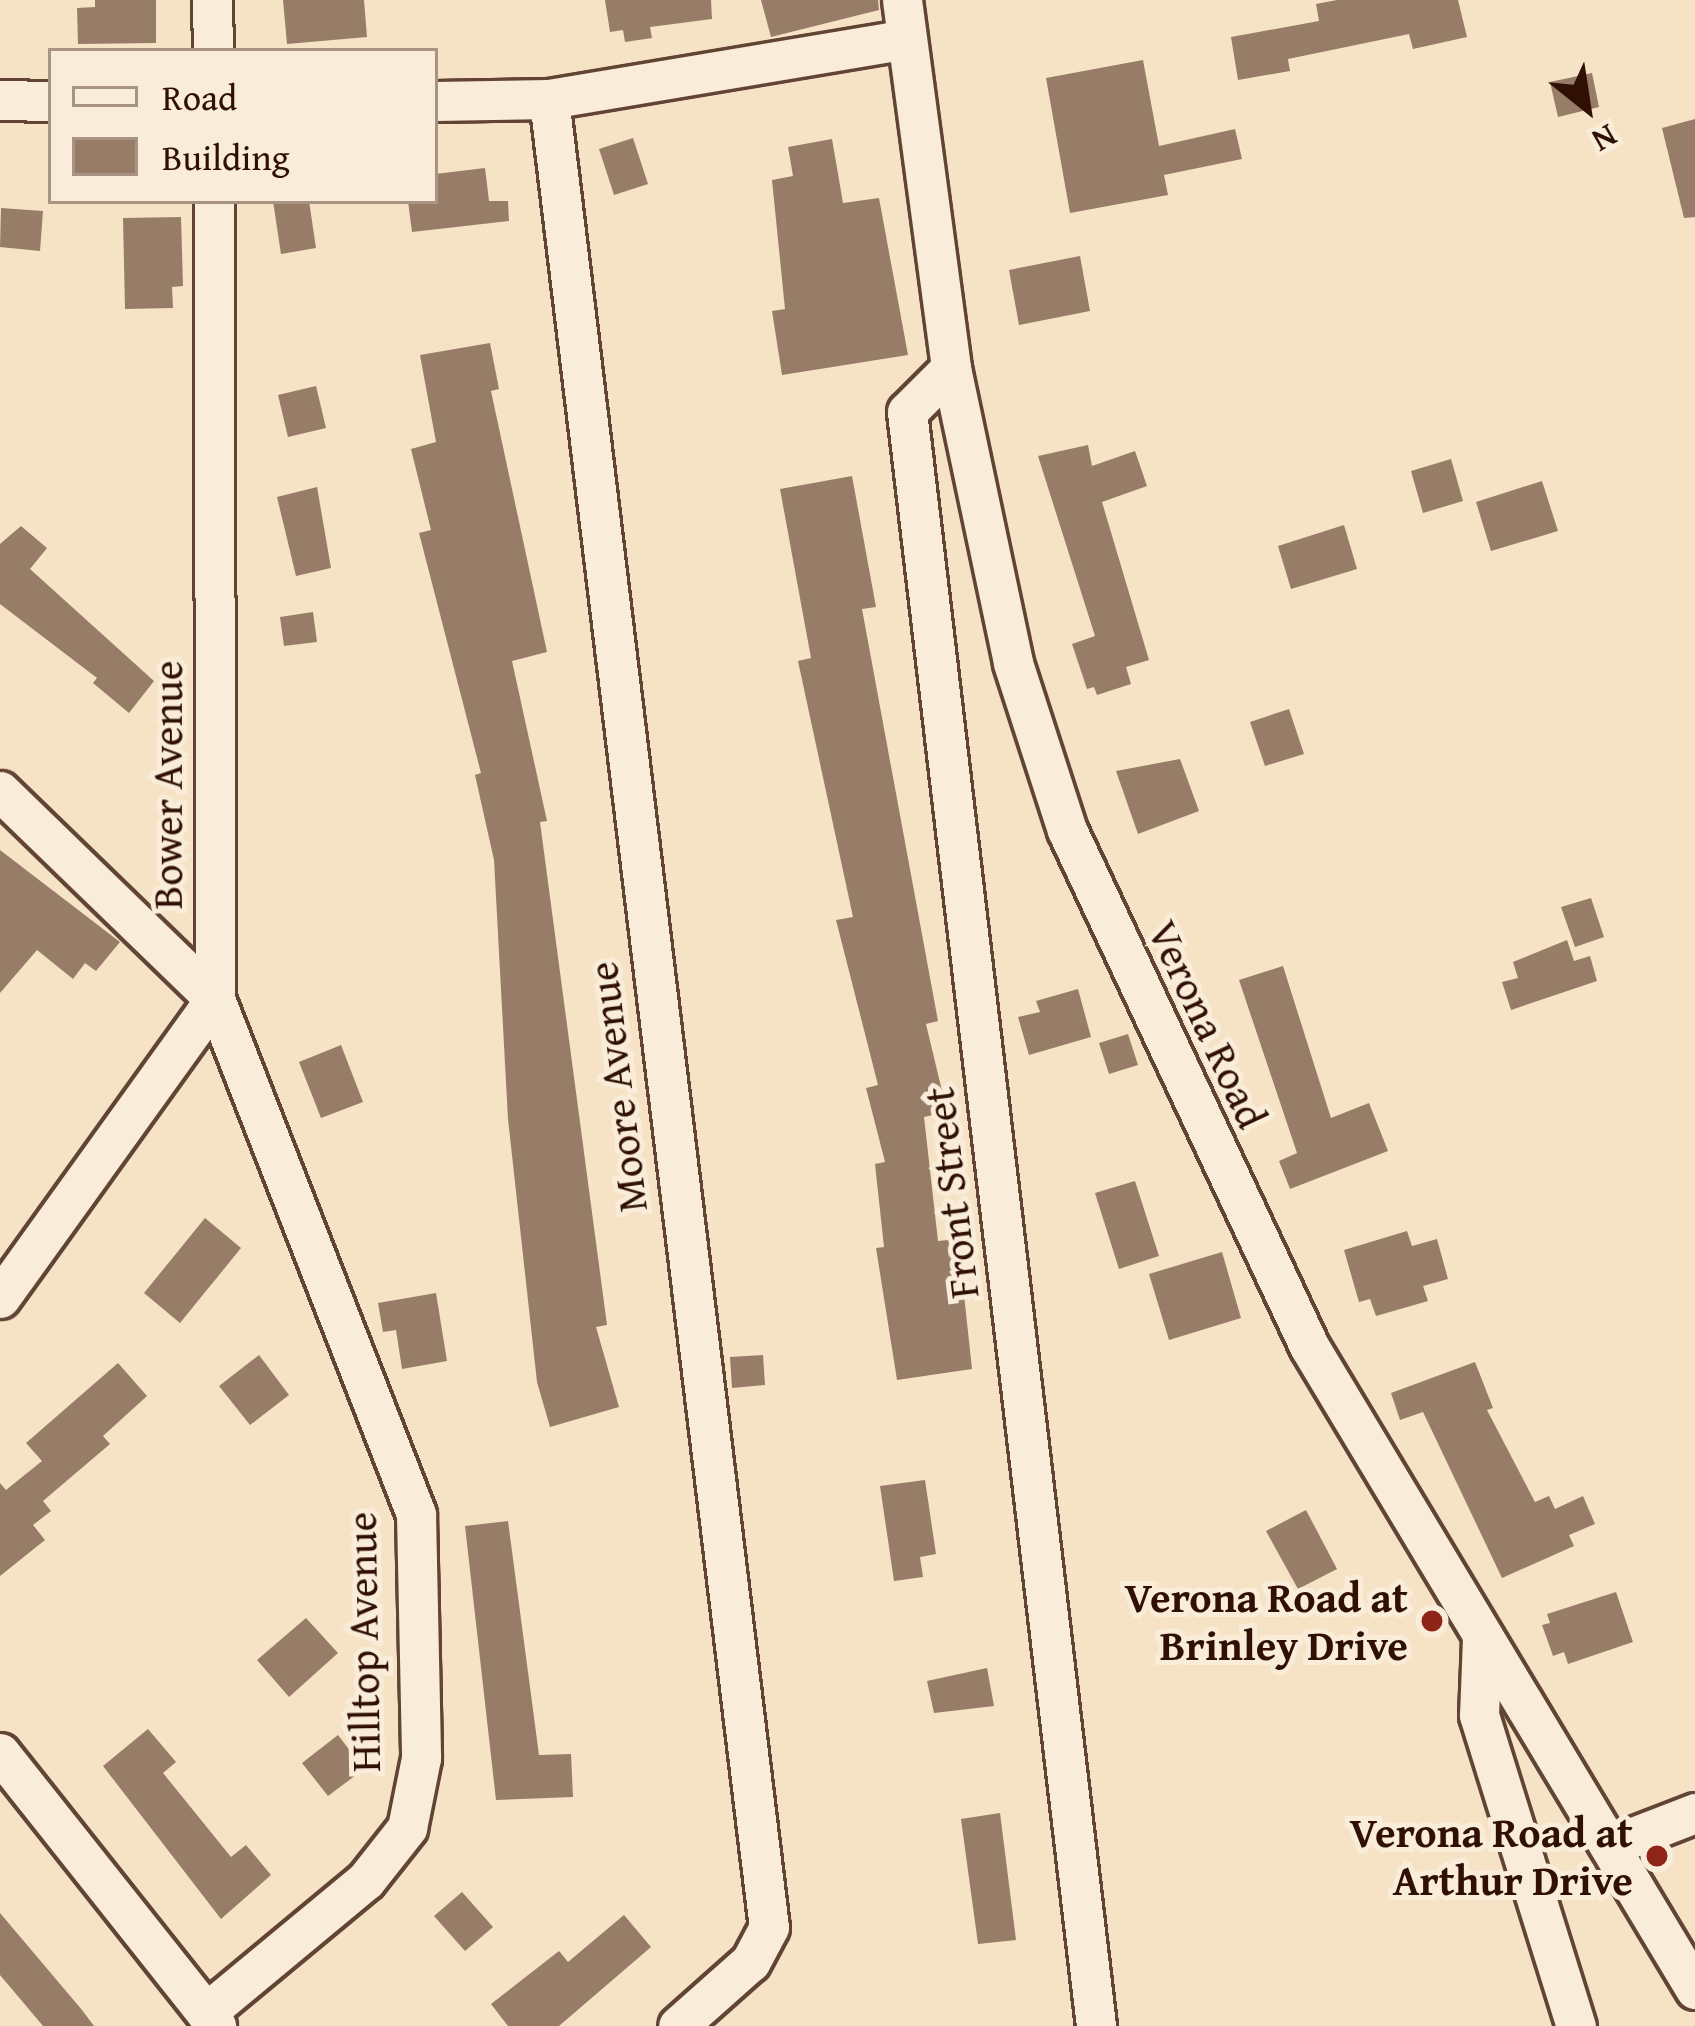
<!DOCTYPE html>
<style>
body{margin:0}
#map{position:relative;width:1695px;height:2026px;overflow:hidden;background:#f6e2c4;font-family:"Gentium Book Plus",serif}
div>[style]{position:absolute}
.building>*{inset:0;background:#977d68}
.roads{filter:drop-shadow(3px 0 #624435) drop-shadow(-3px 0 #624435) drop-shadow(0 3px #624435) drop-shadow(0 -3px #624435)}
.minor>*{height:39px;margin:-19.5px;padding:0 19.5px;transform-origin:19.5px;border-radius:19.5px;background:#f9ecd9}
.dots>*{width:33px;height:33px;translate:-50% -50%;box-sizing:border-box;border:6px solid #f9ecd9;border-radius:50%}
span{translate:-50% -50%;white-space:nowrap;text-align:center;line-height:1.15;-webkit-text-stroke:10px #f9ecd9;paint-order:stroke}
.street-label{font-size:42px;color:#301005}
.poi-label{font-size:42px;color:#301005;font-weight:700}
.right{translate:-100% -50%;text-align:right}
.legend{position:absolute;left:48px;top:48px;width:390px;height:156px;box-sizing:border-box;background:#f9ecd9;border:3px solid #a99484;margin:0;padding:15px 21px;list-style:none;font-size:36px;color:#301005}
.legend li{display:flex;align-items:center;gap:24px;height:60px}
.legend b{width:60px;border:3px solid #a99484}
.north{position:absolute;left:1527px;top:48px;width:120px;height:120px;-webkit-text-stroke:9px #f9ecd9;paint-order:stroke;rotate:150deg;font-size:33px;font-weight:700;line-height:48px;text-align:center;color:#301005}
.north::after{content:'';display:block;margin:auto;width:42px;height:54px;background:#301005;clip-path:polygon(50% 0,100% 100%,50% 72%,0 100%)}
</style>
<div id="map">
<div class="building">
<i style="clip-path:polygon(95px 0,156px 0,156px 43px,78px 44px,77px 8px,95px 7px)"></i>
<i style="clip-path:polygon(283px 0,364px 0,367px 37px,287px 44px)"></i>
<i style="clip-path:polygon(605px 0,711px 0,712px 19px,650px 27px,652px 38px,625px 42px,623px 30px,610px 32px)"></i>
<i style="clip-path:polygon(761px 0,878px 0,879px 10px,771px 37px)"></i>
<i style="clip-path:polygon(1337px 0,1458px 0,1467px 37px,1413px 49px,1409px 34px,1288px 59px,1290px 71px,1238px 80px,1231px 37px,1319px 21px,1316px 4px)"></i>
<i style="clip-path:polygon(1143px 60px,1159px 146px,1235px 129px,1242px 159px,1164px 175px,1168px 195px,1070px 213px,1046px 78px)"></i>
<i style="clip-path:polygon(1592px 73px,1599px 107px,1558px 117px,1550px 82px)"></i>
<i style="clip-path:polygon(1695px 119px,1695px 217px,1684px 218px,1662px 128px)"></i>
<i style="clip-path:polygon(633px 138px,648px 184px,614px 195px,599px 149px)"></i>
<i style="clip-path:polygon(832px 139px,843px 203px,879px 198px,908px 355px,782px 375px,772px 311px,785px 309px,772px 180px,793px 176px,788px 147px)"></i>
<i style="clip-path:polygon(485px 168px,489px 201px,508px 201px,509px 221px,412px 232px,408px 201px,435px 201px,435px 174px)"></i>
<i style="clip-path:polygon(273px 201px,309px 201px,316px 248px,281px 254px)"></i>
<i style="clip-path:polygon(1px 208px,43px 211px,40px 251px,0 247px)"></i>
<i style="clip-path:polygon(181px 217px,183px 286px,172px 287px,173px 308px,125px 309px,123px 218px)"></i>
<i style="clip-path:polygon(1080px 256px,1090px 311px,1019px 325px,1009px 270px)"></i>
<i style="clip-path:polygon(490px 343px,499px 389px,491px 391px,547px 652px,512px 661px,547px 821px,540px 822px,607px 1325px,596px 1327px,619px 1407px,550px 1427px,537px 1382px,508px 1119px,494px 860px,475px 775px,481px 773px,419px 533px,431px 530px,411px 449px,436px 442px,420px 355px)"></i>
<i style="clip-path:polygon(316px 386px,326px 428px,288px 437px,278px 395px)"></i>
<i style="clip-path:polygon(1088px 445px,1092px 466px,1135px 451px,1147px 486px,1102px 502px,1149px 660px,1126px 667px,1131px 684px,1097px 695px,1094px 687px,1087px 689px,1072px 644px,1095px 636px,1038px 456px)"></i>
<i style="clip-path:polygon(1451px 459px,1463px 501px,1423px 513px,1411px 471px)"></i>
<i style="clip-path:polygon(852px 476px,876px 607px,862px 609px,938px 1021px,926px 1024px,947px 1112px,924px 1117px,938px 1241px,958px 1239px,972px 1369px,897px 1380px,876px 1248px,884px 1247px,875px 1164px,885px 1162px,866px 1088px,878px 1085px,836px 920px,853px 917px,798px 661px,811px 658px,780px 489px)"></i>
<i style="clip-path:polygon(1542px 481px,1558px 531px,1491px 551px,1476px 502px)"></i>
<i style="clip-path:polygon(317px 487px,331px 568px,296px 576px,277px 497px)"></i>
<i style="clip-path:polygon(1344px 525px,1357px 569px,1291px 589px,1278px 546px)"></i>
<i style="clip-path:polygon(21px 526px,47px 548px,30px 569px,154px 681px,129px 713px,93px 683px,97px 678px,0 604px,0 544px)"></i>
<i style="clip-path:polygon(313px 612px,317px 642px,284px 646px,280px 617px)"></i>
<i style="clip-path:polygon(1289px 709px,1304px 754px,1265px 766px,1250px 722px)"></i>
<i style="clip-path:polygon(1180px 759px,1199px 811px,1138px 834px,1116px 771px)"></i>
<i style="clip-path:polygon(0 850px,120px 942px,96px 971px,85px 963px,73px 979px,37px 950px,0 993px)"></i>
<i style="clip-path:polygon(1591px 898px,1604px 937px,1575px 947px,1561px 907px)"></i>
<i style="clip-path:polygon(1567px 940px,1574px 961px,1590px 956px,1597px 981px,1511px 1010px,1502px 982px,1518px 978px,1513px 962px)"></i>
<i style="clip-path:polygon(1283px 966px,1331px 1118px,1369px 1103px,1388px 1151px,1290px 1189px,1279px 1161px,1297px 1153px,1239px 980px)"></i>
<i style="clip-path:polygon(1078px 989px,1091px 1037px,1029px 1055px,1018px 1017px,1040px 1012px,1036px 1001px)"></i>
<i style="clip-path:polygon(1128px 1034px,1138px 1065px,1109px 1074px,1099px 1043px)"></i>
<i style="clip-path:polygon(341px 1045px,363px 1102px,321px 1118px,299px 1062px)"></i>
<i style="clip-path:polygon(1135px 1181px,1159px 1256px,1119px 1269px,1095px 1193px)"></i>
<i style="clip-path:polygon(205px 1218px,241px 1248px,180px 1323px,144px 1293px)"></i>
<i style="clip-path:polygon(1407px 1231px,1412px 1246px,1437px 1239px,1448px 1279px,1423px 1286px,1428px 1301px,1376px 1316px,1370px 1299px,1359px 1302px,1344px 1250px)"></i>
<i style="clip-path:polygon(1222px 1252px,1241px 1318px,1169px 1340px,1149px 1274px)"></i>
<i style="clip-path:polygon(436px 1293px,447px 1361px,402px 1369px,396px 1330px,383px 1332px,378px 1303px)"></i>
<i style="clip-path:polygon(259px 1355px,289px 1395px,250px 1425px,219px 1386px)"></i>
<i style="clip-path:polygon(763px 1355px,765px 1385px,732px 1388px,730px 1357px)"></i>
<i style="clip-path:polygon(1475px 1362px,1493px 1408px,1487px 1410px,1535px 1502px,1549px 1496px,1555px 1509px,1583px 1496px,1595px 1524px,1569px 1535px,1574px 1546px,1502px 1578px,1423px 1412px,1400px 1420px,1391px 1393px)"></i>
<i style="clip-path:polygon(118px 1363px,147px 1396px,103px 1436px,110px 1444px,43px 1501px,51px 1511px,33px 1525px,45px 1540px,0 1576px,0 1483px,6px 1490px,42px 1461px,26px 1443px)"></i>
<i style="clip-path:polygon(925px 1480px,936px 1554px,920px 1557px,923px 1577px,894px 1581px,880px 1486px)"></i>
<i style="clip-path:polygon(1306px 1510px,1337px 1569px,1298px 1589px,1266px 1531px)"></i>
<i style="clip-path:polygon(508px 1521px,539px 1755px,571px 1754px,573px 1797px,496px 1800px,465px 1526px)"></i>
<i style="clip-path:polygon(1616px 1592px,1633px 1642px,1568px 1664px,1564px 1652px,1553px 1656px,1542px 1625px,1550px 1623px,1547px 1614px)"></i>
<i style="clip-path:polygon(306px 1618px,338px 1653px,289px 1697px,257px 1660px)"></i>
<i style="clip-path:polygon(987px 1668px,994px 1706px,934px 1713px,927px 1681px)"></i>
<i style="clip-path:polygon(148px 1729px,176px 1762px,163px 1773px,231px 1857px,246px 1845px,271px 1875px,221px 1919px,103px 1766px)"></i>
<i style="clip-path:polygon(338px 1735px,364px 1769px,328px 1796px,302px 1763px)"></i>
<i style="clip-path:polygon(1000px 1813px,1016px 1940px,978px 1944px,961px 1819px)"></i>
<i style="clip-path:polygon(462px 1892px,493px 1927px,465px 1951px,434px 1916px)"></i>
<i style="clip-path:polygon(0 1913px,82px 2010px,94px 2026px,43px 2026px,0 1975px)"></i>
<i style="clip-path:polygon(624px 1915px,651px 1947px,559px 2026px,508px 2026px,491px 2004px,559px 1951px,568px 1962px)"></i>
</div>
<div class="roads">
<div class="minor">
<i style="left:212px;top:0;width:51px;rotate:88.9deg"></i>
<i style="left:902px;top:0;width:371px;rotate:82.4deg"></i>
<i style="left:951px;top:368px;width:301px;rotate:78.1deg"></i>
<i style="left:1013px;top:663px;width:176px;rotate:72.1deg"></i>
<i style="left:1067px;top:830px;width:570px;rotate:64.87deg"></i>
<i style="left:1309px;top:1346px;width:750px;rotate:59.02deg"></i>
<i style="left:549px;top:99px;width:1841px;rotate:83.14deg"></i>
<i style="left:769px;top:1927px;width:40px;rotate:118deg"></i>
<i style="left:750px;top:1962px;width:96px;rotate:138.4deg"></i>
<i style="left:0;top:100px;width:51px;rotate:1.1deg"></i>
<i style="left:435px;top:101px;width:114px;rotate:-1deg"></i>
<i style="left:549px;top:99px;width:362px;rotate:-9.5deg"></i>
<i style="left:951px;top:368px;width:62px;rotate:135deg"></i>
<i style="left:907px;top:412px;width:1625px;rotate:83.32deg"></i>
<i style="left:0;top:791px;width:299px;rotate:44.1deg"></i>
<i style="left:215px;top:999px;width:553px;rotate:68.68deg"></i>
<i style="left:416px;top:1514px;width:244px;rotate:88.8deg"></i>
<i style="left:421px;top:1758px;width:71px;rotate:101.3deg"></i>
<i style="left:407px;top:1828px;width:66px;rotate:128.3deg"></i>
<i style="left:366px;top:1880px;width:208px;rotate:140.3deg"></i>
<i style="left:0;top:1298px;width:368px;rotate:-54.3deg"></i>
<i style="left:215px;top:999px;width:798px;rotate:-90.07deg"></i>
<i style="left:1482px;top:1638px;width:77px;rotate:92.2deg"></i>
<i style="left:1479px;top:1715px;width:326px;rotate:72.7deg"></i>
<i style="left:0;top:1753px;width:348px;rotate:51.6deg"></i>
<i style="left:1610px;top:1846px;width:91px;rotate:-21.2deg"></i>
</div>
</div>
<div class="dots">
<i style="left:1432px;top:1621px;background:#8f2418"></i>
<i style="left:1657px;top:1856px;background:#8f2418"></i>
</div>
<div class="street-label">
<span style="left:167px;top:785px;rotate:-90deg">Bower Avenue</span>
<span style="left:1208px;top:1024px;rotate:65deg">Verona Road</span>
<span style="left:617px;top:1087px;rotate:-97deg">Moore Avenue</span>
<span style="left:951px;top:1193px;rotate:-97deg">Front Street</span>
<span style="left:363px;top:1642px;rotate:-91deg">Hilltop Avenue</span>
</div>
<div class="poi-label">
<span class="right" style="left:1408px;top:1621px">Verona Road at<br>Brinley Drive</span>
<span class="right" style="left:1633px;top:1856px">Verona Road at<br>Arthur Drive</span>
</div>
<ul class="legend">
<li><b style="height:15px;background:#f9ecd9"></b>Road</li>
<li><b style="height:33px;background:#977d68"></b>Building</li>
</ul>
<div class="north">N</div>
</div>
